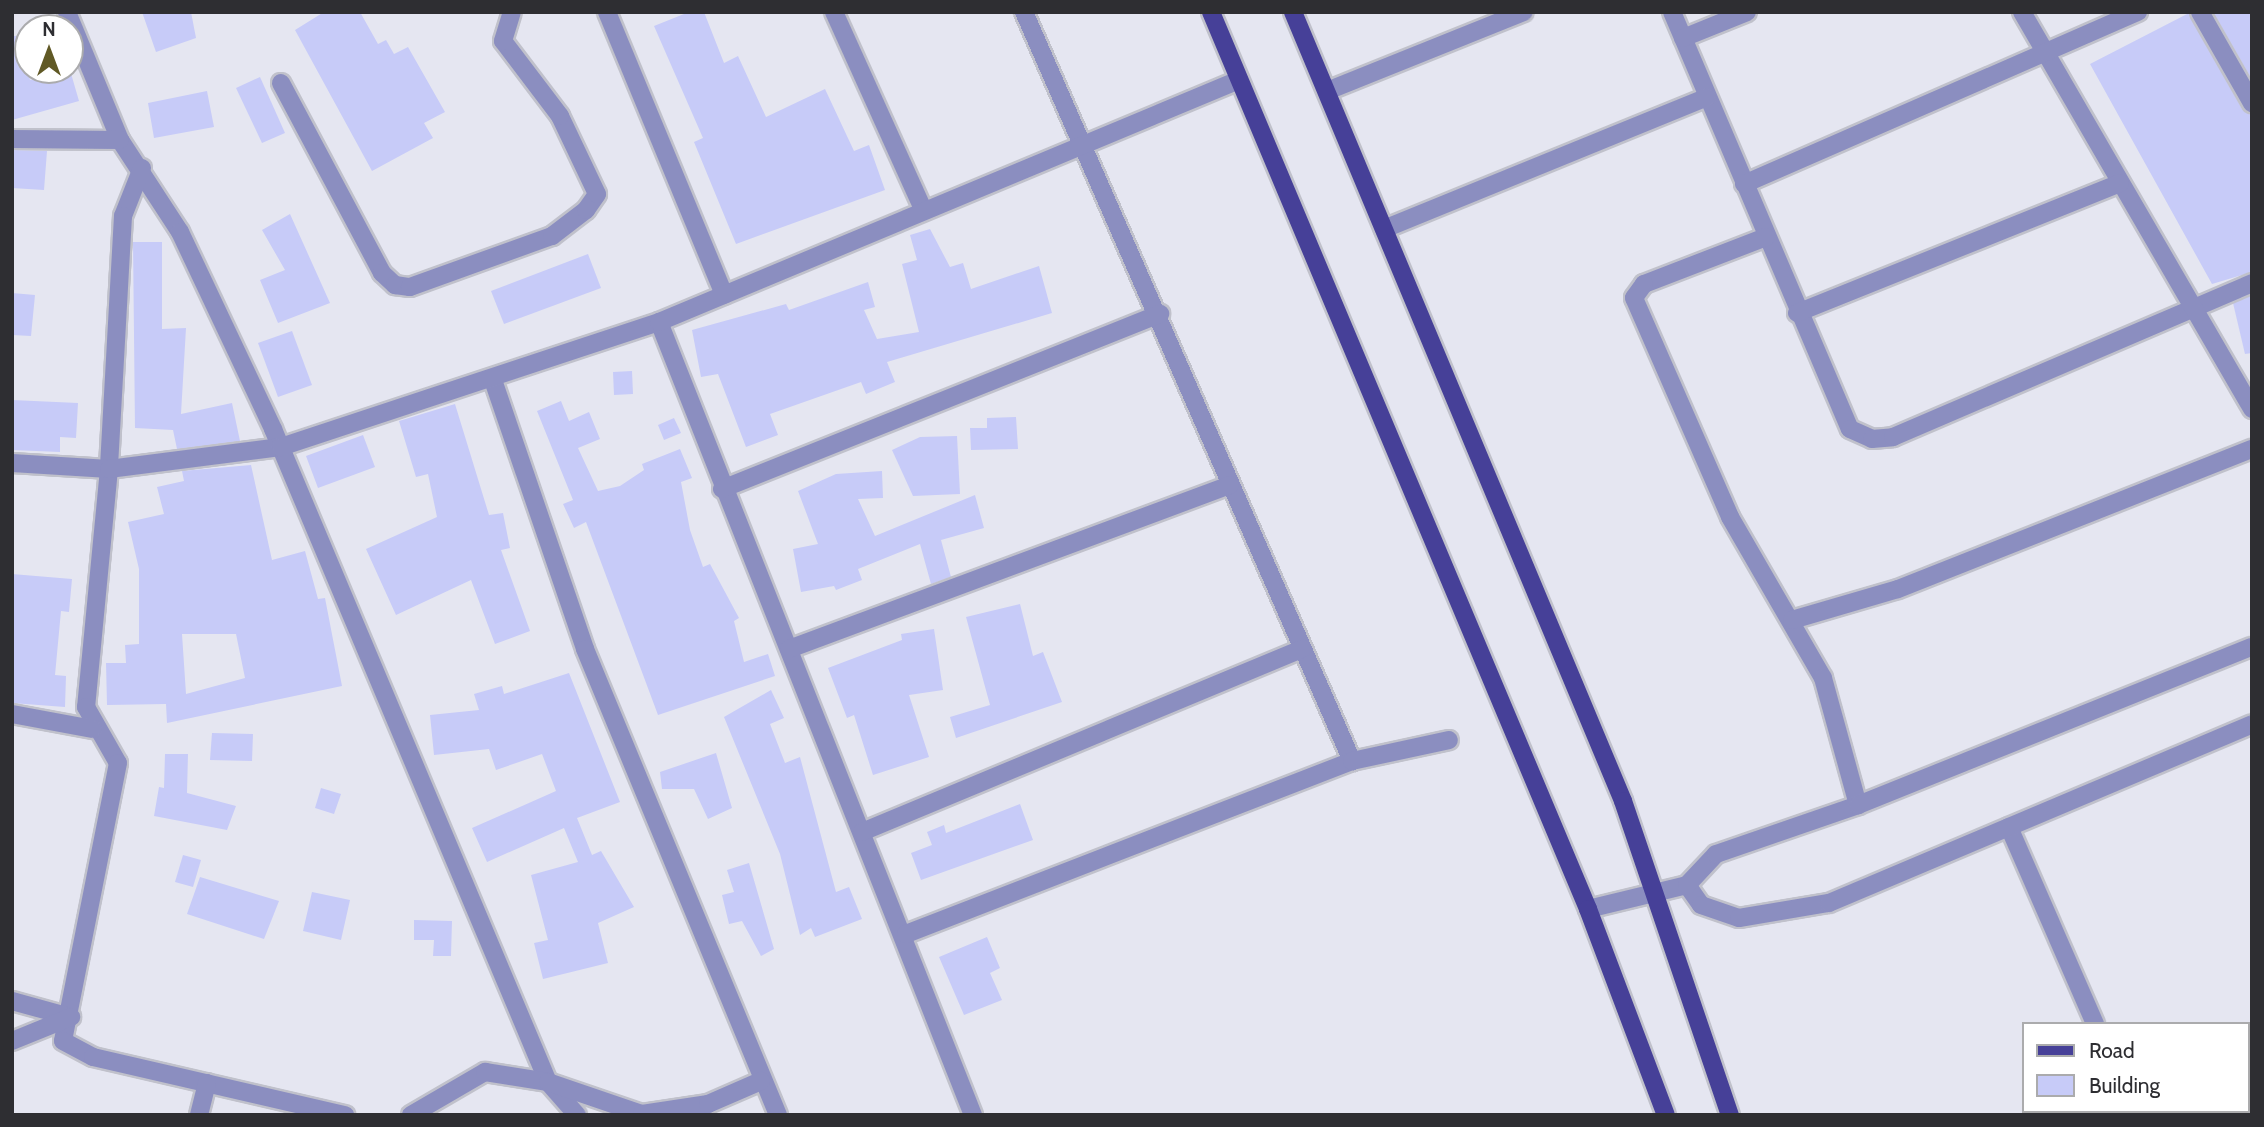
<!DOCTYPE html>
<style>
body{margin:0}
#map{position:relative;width:2264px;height:1127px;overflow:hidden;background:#e5e6f1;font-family:Cabin,sans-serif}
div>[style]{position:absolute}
.building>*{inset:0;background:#c7cbf8}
.roads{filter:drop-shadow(2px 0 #c0c1cb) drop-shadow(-2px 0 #c0c1cb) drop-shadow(0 2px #c0c1cb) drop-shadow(0 -2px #c0c1cb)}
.minor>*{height:18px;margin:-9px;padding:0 9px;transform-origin:9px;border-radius:9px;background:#8b8ec0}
.major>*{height:18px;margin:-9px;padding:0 9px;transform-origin:9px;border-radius:9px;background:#464098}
span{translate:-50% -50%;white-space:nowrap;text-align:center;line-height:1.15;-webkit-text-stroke:6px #fff;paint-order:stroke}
.frame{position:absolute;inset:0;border:14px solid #2e2e32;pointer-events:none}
.legend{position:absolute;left:2022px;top:1022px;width:228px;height:91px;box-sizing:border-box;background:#fff;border:2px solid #ababad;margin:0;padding:9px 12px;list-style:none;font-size:21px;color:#2e2e32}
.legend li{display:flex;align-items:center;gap:14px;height:35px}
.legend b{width:35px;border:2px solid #ababad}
.north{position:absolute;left:14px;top:14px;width:70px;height:70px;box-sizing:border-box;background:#fff;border:2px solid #ababad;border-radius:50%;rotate:0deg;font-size:19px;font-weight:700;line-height:28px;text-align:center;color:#2e2e32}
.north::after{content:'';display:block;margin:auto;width:24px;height:32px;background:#605925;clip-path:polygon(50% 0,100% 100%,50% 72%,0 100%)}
</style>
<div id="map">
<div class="building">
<i style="clip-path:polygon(142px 12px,191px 12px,196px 38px,156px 52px)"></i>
<i style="clip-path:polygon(324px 12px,360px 12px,378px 44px,386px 40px,394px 54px,408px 47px,445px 112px,424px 123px,433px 138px,372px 171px,295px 30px)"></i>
<i style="clip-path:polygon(689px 12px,704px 12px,724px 63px,738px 56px,766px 117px,825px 89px,854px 151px,869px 145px,885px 190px,736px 244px,694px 142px,703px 138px,654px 26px)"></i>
<i style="clip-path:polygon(2213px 12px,2252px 12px,2252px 80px)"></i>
<i style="clip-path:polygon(2189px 13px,2242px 109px,2252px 114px,2252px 272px,2212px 284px,2090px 64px)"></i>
<i style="clip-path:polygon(12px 36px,18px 36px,30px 80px,70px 70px,79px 101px,12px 120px)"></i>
<i style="clip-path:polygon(260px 77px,285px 133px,262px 143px,236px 88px)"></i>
<i style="clip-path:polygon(207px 91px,214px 127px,154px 138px,148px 103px)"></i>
<i style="clip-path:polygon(12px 150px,47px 151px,44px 190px,12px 188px)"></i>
<i style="clip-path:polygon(290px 214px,330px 303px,278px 323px,260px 280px,285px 270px,262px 230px)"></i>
<i style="clip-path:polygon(930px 229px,950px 267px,963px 263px,971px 289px,1039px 266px,1052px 313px,887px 362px,895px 382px,866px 394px,861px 382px,770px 414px,778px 435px,746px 447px,718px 374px,701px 377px,692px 330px,786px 304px,789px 310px,868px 282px,875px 307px,864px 310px,877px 339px,919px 332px,902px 264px,917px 260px,910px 235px)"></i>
<i style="clip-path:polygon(133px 242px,162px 242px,162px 329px,186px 328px,181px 414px,232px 403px,240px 441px,177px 449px,173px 430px,135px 428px)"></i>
<i style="clip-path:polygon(588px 254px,601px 288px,504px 324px,491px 291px)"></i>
<i style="clip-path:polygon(12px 293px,35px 295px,31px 336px,12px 335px)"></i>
<i style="clip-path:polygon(2252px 295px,2252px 353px,2245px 354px,2233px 303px)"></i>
<i style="clip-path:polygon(292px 331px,312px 385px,278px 397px,258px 343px)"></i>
<i style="clip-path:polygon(632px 371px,633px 394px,614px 395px,613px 372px)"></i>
<i style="clip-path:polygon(12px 400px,78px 403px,76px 438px,60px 437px,60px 452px,12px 450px)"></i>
<i style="clip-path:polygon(561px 401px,569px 421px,589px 412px,600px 439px,578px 448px,598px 491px,620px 486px,644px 470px,642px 464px,680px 449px,692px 478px,681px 482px,690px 530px,703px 567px,710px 564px,739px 618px,734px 621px,744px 662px,768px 654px,775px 676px,658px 715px,586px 522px,574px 528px,563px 504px,573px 500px,537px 411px)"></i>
<i style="clip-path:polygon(455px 404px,489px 515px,503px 513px,510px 548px,501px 550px,530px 631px,495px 644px,471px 580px,396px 615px,366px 549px,437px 517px,428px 474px,416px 477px,399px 421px)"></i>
<i style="clip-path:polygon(1016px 417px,1018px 449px,971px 450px,970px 428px,987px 428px,987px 418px)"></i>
<i style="clip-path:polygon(674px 418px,681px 433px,664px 440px,658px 425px)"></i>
<i style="clip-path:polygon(363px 435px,375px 467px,318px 488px,306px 456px)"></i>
<i style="clip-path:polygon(957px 436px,960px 494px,913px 496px,892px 450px,920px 437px)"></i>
<i style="clip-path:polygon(evenodd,251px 465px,272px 560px,305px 551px,318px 599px,325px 598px,342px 686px,167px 723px,166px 704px,107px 705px,106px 663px,126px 663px,125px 645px,139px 644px,139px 569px,128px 522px,164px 514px,157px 487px,184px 481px,182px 471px,251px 465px,182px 634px,236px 634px,245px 678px,186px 694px,182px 634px)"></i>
<i style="clip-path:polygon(882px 471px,883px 498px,858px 499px,875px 536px,975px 495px,984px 528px,941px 540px,951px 577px,931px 584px,920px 544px,858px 569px,862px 580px,836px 590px,834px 586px,801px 592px,793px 549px,818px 544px,798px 491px,836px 474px)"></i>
<i style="clip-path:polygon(12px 574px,72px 579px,69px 612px,61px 611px,55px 675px,66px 676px,65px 707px,12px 703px)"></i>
<i style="clip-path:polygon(1020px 604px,1033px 656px,1043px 652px,1062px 702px,956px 738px,950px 717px,990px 705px,966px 617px)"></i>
<i style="clip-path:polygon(934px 629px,943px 690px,909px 695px,929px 757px,873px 775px,854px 715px,847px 718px,828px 668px,902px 640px,901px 634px)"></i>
<i style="clip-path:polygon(569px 673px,620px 802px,577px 818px,592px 855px,601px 851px,634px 907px,598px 923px,608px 963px,543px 979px,534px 943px,548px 940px,531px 875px,578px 862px,564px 828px,487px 862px,472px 828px,556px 791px,542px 754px,496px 770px,489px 749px,434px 755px,430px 715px,479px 710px,474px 694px,502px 686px,504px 694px)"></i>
<i style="clip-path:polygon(771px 690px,784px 718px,770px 724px,785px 763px,800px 757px,836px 892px,849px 887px,862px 919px,815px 937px,811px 928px,800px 935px,780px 854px,724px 717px)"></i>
<i style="clip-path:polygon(212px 733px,253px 734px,252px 761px,210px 760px)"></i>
<i style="clip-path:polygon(716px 753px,732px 808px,708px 819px,694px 789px,662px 789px,660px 772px)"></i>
<i style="clip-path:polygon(165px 754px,188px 754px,187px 793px,236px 806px,227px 830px,154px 816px,159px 787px,164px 788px)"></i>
<i style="clip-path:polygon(321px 788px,341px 794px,334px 814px,315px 808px)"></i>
<i style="clip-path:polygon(1020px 804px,1033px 840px,921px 880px,911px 853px,932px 845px,927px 832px,944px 825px,946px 833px)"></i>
<i style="clip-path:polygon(183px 855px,201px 860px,193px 887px,175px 882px)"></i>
<i style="clip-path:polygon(749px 863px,774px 949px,761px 956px,742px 921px,729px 924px,722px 895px,734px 892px,727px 870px)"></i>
<i style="clip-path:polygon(200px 877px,279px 901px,264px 939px,187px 914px)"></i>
<i style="clip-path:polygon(312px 892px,350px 900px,341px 940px,303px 931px)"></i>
<i style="clip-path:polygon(414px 920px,452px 921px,451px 956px,433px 956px,434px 940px,414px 940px)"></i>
<i style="clip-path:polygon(987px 937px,1000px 968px,990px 973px,1002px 1000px,964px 1015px,939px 957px)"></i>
</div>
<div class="roads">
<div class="minor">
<i style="left:67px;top:12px;width:139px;rotate:67.5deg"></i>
<i style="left:120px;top:140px;width:110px;rotate:56.9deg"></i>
<i style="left:180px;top:232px;width:218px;rotate:64.7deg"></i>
<i style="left:273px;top:429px;width:709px;rotate:67.16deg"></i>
<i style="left:548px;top:1082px;width:44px;rotate:48.7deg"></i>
<i style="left:607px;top:12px;width:306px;rotate:67.5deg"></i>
<i style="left:834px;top:12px;width:218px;rotate:65.7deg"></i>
<i style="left:1024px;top:12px;width:818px;rotate:66.35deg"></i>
<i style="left:1672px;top:12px;width:453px;rotate:66.9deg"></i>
<i style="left:1850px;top:429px;width:24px;rotate:24deg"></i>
<i style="left:1872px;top:439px;width:21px;rotate:-5deg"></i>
<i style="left:1893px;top:437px;width:391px;rotate:-23.2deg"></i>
<i style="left:2022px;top:12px;width:459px;rotate:59.9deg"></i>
<i style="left:2200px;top:12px;width:105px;rotate:60.3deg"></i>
<i style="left:1683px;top:38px;width:69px;rotate:-22.1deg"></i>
<i style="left:281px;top:83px;width:215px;rotate:62deg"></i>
<i style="left:382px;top:273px;width:18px;rotate:43deg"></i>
<i style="left:395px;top:285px;width:15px;rotate:8deg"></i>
<i style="left:410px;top:287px;width:151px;rotate:-19.8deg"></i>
<i style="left:552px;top:236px;width:43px;rotate:-37.4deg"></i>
<i style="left:586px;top:210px;width:19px;rotate:-55deg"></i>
<i style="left:597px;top:194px;width:86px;rotate:-115.4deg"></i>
<i style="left:560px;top:116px;width:94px;rotate:-127.2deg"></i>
<i style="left:503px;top:41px;width:30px;rotate:-73deg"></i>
<i style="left:1327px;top:91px;width:212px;rotate:-21.9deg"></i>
<i style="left:12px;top:139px;width:108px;rotate:0.5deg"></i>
<i style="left:142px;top:168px;width:52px;rotate:111.6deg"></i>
<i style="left:123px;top:216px;width:253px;rotate:93.2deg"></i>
<i style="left:109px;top:469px;width:239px;rotate:95.5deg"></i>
<i style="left:86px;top:707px;width:64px;rotate:60.3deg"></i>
<i style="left:118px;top:763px;width:283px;rotate:101.2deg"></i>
<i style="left:63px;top:1041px;width:34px;rotate:28deg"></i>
<i style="left:93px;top:1057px;width:259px;rotate:13deg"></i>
<i style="left:1744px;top:184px;width:430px;rotate:-23.6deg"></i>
<i style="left:1384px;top:229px;width:349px;rotate:-22.2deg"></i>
<i style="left:1766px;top:237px;width:131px;rotate:158.9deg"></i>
<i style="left:1644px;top:284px;width:17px;rotate:126deg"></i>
<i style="left:1634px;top:298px;width:239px;rotate:66.3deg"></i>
<i style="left:1730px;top:517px;width:186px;rotate:60deg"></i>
<i style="left:1823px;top:678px;width:132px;rotate:74.6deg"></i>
<i style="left:1797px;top:313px;width:348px;rotate:-21.9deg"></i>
<i style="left:659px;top:322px;width:853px;rotate:68.4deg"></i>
<i style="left:493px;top:380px;width:284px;rotate:71.1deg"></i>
<i style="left:585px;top:649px;width:504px;rotate:67.5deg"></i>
<i style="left:12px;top:463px;width:97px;rotate:3.5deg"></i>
<i style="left:109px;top:469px;width:173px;rotate:-7.3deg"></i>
<i style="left:281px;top:447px;width:398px;rotate:-18.3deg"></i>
<i style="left:659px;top:322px;width:628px;rotate:-22.65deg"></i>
<i style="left:722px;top:489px;width:472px;rotate:-21.8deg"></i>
<i style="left:1792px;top:620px;width:110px;rotate:-16.3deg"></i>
<i style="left:1898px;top:589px;width:381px;rotate:-21.6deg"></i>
<i style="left:789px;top:649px;width:470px;rotate:-20.4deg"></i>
<i style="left:12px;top:714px;width:82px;rotate:10.5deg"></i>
<i style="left:2009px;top:827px;width:215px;rotate:66.4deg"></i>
<i style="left:862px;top:832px;width:477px;rotate:-22.6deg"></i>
<i style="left:1687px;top:885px;width:24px;rotate:55deg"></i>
<i style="left:1701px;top:905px;width:40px;rotate:18.9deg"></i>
<i style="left:1739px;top:918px;width:91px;rotate:-9.5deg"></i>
<i style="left:1829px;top:903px;width:459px;rotate:-22.9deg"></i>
<i style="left:1588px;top:909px;width:102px;rotate:-13.6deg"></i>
<i style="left:1687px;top:885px;width:42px;rotate:-46.9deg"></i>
<i style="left:1716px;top:854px;width:150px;rotate:-19deg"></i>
<i style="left:1858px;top:805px;width:424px;rotate:-21.9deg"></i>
<i style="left:906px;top:934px;width:478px;rotate:-21.2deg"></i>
<i style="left:1352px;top:761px;width:99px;rotate:-12.2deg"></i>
<i style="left:12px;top:1001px;width:60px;rotate:15.4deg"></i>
<i style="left:12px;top:1041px;width:64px;rotate:-22.1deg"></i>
<i style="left:199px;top:1115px;width:33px;rotate:-76deg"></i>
<i style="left:411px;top:1115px;width:86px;rotate:-30.2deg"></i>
<i style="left:485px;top:1072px;width:64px;rotate:9deg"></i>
<i style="left:548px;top:1082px;width:99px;rotate:18.8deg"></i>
<i style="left:642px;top:1114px;width:67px;rotate:-8.6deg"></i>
<i style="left:708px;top:1104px;width:58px;rotate:-23.5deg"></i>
</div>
<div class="major">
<i style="left:1211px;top:12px;width:973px;rotate:67.2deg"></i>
<i style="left:1588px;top:909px;width:220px;rotate:69.3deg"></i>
<i style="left:1293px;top:12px;width:855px;rotate:67.3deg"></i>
<i style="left:1623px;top:801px;width:332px;rotate:71.2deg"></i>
</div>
</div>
<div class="frame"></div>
<ul class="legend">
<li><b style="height:9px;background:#464098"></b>Road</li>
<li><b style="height:19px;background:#c7cbf8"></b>Building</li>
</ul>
<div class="north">N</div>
</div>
